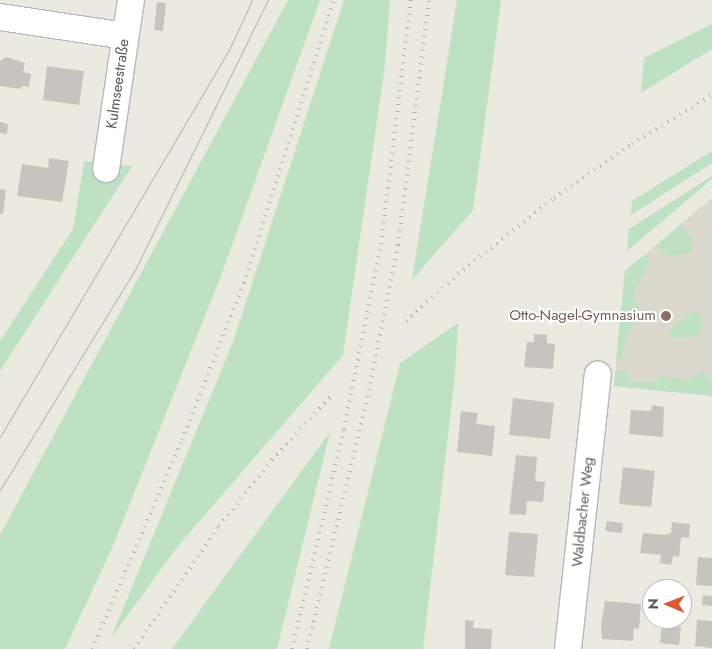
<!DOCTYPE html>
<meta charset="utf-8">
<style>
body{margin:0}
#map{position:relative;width:712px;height:649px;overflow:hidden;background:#ebeae0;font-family:Jost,sans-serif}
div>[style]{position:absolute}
.education>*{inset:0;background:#dbd9ce}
.green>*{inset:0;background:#bee1c3}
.building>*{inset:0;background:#c6c4be}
.roads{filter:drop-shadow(1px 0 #b6b7bc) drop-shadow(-1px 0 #b6b7bc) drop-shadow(0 1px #b6b7bc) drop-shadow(0 -1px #b6b7bc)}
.street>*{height:26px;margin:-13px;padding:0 13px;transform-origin:13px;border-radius:13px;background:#fff}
.tram>*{height:1px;margin:-0.5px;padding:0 0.5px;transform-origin:0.5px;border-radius:0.5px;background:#b1b2b2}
.rail>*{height:4px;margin-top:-2px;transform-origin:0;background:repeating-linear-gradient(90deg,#b1b2b2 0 1px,transparent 0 7px)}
.dots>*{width:14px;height:14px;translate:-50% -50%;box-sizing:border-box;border:2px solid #fff;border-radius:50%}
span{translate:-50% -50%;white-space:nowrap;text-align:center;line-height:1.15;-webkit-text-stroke:4px #fff;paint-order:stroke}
.street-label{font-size:15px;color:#595b60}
.education-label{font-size:15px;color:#785e54}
.right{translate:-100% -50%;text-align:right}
.north{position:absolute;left:642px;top:579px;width:50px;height:50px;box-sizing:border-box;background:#fff;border:1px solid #bdbdbf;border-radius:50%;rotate:271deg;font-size:14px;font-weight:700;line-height:20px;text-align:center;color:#595b60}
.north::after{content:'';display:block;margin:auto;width:18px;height:22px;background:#dc5835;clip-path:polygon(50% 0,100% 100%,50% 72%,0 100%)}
</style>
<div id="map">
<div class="education">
<i style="clip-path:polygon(712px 198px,712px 396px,614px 386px,625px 271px)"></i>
</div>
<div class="green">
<i style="clip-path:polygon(288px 0,320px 0,221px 276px,112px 548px,65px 649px,0 649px,0 535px)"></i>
<i style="clip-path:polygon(344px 0,390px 0,385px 65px,343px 355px,178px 546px,111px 638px,233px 342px)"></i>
<i style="clip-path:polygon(457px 0,501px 0,473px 210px,412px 280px)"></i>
<i style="clip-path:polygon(712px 24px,712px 49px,641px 93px,644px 58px)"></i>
<i style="clip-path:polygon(712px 151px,712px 163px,631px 215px,632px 201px)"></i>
<i style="clip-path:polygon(84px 161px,132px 166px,0 371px,0 341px,73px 229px)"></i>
<i style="clip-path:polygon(712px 176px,712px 179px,627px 251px,629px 229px)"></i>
<i style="clip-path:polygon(681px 224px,693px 241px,690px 253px,668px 256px,656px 246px)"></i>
<i style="clip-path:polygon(645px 254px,649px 261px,633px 297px,644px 315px,629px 330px,621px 360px,616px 361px,625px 271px)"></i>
<i style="clip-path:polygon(696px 310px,702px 316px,701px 332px,691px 337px,670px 337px,669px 329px)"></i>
<i style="clip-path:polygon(458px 323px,455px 375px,423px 649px,329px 649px,400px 363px)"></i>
<i style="clip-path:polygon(623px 370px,632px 381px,639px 383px,654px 381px,662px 375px,686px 381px,702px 371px,712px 384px,712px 396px,614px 386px,615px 372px)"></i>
<i style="clip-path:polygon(330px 432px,277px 649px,172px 649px,182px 635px)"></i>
</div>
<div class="building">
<i style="clip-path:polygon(157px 2px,166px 3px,163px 31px,154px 30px)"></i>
<i style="clip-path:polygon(6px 57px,25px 63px,23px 72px,31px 74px,29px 87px,22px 86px,21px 89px,0 86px,0 61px)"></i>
<i style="clip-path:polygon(47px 66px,84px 71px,79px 105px,43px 100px)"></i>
<i style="clip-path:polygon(0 122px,8px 124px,7px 134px,0 133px)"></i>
<i style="clip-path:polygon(49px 158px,69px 161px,62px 202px,17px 196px,22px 164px,48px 168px)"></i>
<i style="clip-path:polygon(0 189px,6px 190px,3px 214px,0 214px)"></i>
<i style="clip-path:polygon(534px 334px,547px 335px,547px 343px,555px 344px,553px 369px,524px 367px,527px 342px,534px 342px)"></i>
<i style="clip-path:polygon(513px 398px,554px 403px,550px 439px,509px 435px)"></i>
<i style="clip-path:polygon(652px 405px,664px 407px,663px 437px,629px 434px,631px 410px,651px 411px)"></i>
<i style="clip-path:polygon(461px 411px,478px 413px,476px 424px,495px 426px,492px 456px,457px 452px)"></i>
<i style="clip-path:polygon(516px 455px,537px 457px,535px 481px,545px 482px,543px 502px,527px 501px,526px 515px,509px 514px)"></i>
<i style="clip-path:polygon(623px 467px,655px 471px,651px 507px,619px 504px)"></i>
<i style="clip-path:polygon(607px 521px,623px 523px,622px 533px,605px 531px)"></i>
<i style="clip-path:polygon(672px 522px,690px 524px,689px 538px,681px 537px,679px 557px,673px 556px,671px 565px,660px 563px,661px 555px,640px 553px,643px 533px,665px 535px,671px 533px)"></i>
<i style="clip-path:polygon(509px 532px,538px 534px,534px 577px,505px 575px)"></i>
<i style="clip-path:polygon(698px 557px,712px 558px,712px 586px,696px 585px)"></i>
<i style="clip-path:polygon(703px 595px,712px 596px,712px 606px,702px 605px)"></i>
<i style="clip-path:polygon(605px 601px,641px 604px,639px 629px,634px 628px,633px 641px,602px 639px,601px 625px)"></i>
<i style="clip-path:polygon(465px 620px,474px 621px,473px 628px,492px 629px,491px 649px,465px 649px)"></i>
<i style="clip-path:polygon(697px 620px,712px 621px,712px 648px,695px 646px)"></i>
<i style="clip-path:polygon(662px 625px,681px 627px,679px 645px,660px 643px)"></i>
</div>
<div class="roads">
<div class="street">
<i style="left:0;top:17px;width:126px;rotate:8.6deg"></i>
<i style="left:106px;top:169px;width:171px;rotate:-81.6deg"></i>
<i style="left:568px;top:649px;width:276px;rotate:-83.8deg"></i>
</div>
</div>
<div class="tram">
<i style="left:0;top:437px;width:447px;rotate:-59.4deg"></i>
<i style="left:228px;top:52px;width:57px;rotate:-65.2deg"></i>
<i style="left:0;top:490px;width:260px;rotate:-58.5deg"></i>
<i style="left:136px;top:268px;width:299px;rotate:-63.8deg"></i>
</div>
<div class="rail">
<i style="left:406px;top:321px;width:70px;rotate:-42.1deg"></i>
<i style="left:458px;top:274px;width:122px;rotate:-38.4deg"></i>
<i style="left:554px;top:198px;width:95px;rotate:-34.7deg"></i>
<i style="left:632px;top:144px;width:94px;rotate:-31.5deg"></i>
<i style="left:92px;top:649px;width:228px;rotate:-66.7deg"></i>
<i style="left:182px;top:440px;width:169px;rotate:-68.5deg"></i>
<i style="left:244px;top:283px;width:297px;rotate:-72.4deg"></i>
<i style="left:134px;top:649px;width:150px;rotate:-55.4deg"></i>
<i style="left:219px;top:526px;width:85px;rotate:-51.2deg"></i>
<i style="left:272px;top:460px;width:88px;rotate:-47.3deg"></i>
<i style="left:292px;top:649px;width:226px;rotate:-76.7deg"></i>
<i style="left:344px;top:429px;width:189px;rotate:-78.7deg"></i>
<i style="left:381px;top:244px;width:246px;rotate:-83deg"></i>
<i style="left:307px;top:649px;width:252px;rotate:-76.5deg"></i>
<i style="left:366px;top:404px;width:162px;rotate:-78.6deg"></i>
<i style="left:398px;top:245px;width:247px;rotate:-82.8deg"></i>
</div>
<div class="dots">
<i style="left:666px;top:316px;background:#8d6e63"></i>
</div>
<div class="street-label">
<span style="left:118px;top:84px;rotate:-82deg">Kulmseestraße</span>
<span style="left:583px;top:512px;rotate:-84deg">Waldbacher Weg</span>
</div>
<div class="education-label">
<span class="right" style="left:656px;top:316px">Otto-Nagel-Gymnasium</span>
</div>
<div class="north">N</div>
</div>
